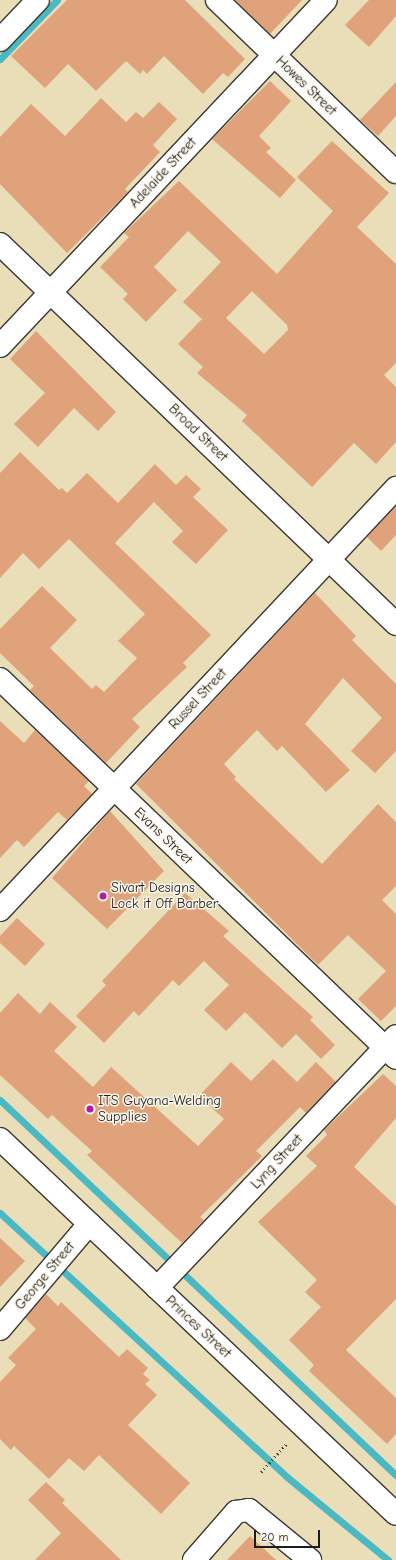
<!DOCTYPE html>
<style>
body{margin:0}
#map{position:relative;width:396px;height:1560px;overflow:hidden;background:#eadeb9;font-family:"Comic Neue",sans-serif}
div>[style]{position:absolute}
.stream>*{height:7px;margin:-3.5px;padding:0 3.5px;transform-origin:3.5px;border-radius:3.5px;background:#4bb9c4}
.building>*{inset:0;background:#dfa27b}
.path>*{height:2.5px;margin-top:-1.25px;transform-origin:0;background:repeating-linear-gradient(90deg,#3b3934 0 1px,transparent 0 4px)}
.roads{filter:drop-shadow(1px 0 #3b3934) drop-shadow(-1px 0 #3b3934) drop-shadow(0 1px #3b3934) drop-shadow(0 -1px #3b3934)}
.minor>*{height:22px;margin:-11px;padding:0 11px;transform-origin:11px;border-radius:11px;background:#fff}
.dots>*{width:11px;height:11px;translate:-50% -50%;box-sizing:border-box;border:2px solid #fbf7ec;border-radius:50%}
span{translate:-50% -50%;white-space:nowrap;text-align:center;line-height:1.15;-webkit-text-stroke:3px #fbf7ec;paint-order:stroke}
.street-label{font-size:14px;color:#1c1c1c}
.poi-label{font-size:14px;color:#1c1c1c}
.left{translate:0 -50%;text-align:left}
.scale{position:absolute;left:254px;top:1530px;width:66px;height:18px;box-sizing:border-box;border:2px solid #1c1c1c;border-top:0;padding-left:5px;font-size:12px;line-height:14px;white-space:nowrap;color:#1c1c1c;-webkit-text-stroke:3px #fbf7ec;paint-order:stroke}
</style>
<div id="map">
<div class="stream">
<i style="left:0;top:59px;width:82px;rotate:-46deg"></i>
<i style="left:0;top:1100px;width:231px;rotate:43.4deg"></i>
<i style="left:0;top:1213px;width:390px;rotate:42.6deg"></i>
<i style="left:287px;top:1477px;width:131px;rotate:39.4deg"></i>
<i style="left:186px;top:1276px;width:289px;rotate:43.5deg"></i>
</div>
<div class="building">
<i style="clip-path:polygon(67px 0,185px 0,245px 59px,228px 77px,223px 73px,203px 94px,164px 56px,147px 74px,143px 70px,140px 74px,126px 61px,96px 91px,68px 64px,45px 88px,11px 56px)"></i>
<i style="clip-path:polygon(235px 0,302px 0,270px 34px)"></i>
<i style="clip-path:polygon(369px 0,396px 0,396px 16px,369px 47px,345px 25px)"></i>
<i style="clip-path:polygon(270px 81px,291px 101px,259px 136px,271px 148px,266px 152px,296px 180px,280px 198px,212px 139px)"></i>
<i style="clip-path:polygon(396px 82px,396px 116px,378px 136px,360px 120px)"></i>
<i style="clip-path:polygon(101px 98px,126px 122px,136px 112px,143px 118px,159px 102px,177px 119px,153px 145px,160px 152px,125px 189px,128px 192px,67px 253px,0 184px,0 137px,31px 104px,65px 136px)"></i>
<i style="clip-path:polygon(evenodd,332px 141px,389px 193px,357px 227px,396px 264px,396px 363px,384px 375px,396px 387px,396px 442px,376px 464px,354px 443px,312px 487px,242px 421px,247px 415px,197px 373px,203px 367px,178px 344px,202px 319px,183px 302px,221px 262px,188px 231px,154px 267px,177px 290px,146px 322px,123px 299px,128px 294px,100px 267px,129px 237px,124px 233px,179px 181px,277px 274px,333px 211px,297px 177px,332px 141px,252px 291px,287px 325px,288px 330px,264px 354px,226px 318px,252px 291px)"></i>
<i style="clip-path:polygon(36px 331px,116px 412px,98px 431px,74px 408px,38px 447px,14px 424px,45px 393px,10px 359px)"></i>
<i style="clip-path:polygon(20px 452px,59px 490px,62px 488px,67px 493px,87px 473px,118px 503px,155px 464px,176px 485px,186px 475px,201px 489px,193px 497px,228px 530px,196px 564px,172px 542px,183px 531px,154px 502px,115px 543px,211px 635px,183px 663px,187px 667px,132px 719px,140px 727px,106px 763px,30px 690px,34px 686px,0 653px,0 629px,42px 586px,77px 620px,50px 648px,92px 689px,96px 685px,104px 692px,137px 658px,118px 641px,145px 614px,69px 539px,39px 569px,23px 553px,0 578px,0 473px)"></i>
<i style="clip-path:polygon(396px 506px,396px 535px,381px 551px,367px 537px)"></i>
<i style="clip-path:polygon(315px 593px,356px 636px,352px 640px,396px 684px,396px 751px,375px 773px,351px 751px,382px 718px,343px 678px,305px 724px,350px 770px,326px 792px,282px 746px,277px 751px,257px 730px,224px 764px,236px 777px,234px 779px,322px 864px,378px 804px,396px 822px,396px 886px,382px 900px,396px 914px,396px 1006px,381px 1021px,358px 999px,386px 971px,348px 935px,318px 965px,136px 784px)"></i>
<i style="clip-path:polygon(0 721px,24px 743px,35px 730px,89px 781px,84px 786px,92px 794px,67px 820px,58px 812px,24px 847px,17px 840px,0 858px)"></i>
<i style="clip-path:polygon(110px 811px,164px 871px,107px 929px,52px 878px)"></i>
<i style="clip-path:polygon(185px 893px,229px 931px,223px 936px,313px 1017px,310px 1020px,335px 1045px,321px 1059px,296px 1034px,282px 1048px,245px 1012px,226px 1031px,204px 1010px,229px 985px,204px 961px,179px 986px,173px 980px,139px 1016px,134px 1011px,104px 1043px,76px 1016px,106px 985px,102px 981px)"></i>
<i style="clip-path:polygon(17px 918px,45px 944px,25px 966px,0 943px,0 936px)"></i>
<i style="clip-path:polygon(18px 993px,40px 1014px,50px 1002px,77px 1027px,54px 1051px,93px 1087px,111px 1067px,198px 1146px,224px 1119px,199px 1096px,231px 1062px,251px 1081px,273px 1059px,297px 1082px,316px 1062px,336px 1082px,306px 1113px,300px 1107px,256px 1151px,262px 1156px,200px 1217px,204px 1220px,182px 1243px,87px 1155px,92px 1151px,52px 1115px,48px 1119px,0 1075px,0 1013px)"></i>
<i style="clip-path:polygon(383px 1074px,396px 1086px,396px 1118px,354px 1167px,396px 1206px,396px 1299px,346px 1350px,396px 1398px,396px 1434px,387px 1444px,309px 1371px,314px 1365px,289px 1340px,321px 1307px,305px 1292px,317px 1280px,258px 1222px,317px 1166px,306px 1156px,327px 1135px,324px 1130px)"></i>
<i style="clip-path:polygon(0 1238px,25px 1261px,0 1287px)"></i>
<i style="clip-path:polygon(46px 1294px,58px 1306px,61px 1302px,119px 1357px,127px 1349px,148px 1368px,143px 1374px,150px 1380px,145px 1384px,157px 1395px,128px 1425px,190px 1483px,161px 1514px,99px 1455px,84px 1471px,69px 1458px,49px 1479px,14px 1446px,11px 1450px,0 1439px,0 1382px,16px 1365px,8px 1358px,36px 1329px,25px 1318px)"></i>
<i style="clip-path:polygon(46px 1482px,65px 1500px,62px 1503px,121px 1560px,35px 1560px,61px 1533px,28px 1500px)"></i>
<i style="clip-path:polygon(250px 1536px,276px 1560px,227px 1560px)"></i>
</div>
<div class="path">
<i style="left:261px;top:1472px;width:40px;rotate:-48deg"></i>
</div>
<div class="roads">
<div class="minor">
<i style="left:217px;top:0;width:248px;rotate:43.9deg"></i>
<i style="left:0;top:40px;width:55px;rotate:-46.5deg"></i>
<i style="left:0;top:244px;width:549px;rotate:43.82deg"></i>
<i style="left:0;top:346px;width:475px;rotate:-46.7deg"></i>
<i style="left:0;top:679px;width:548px;rotate:43.74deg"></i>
<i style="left:0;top:910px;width:579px;rotate:-46.82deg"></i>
<i style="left:0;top:1139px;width:545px;rotate:43.44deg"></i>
<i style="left:157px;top:1288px;width:347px;rotate:-46.5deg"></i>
<i style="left:0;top:1329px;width:138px;rotate:-49.7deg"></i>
<i style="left:194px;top:1560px;width:64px;rotate:-48.8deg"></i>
<i style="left:236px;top:1512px;width:13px;rotate:-9deg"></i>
<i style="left:249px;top:1510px;width:79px;rotate:39.3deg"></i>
</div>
</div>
<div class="dots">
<i style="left:103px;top:896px;background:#b5179e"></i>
<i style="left:90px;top:1109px;background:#b5179e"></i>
</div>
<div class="street-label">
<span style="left:306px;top:86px;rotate:44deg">Howes Street</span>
<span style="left:163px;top:173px;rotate:-47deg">Adelaide Street</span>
<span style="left:198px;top:433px;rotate:44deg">Broad Street</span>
<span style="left:198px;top:699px;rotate:-47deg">Russel Street</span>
<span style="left:163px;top:836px;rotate:44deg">Evans Street</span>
<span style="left:277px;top:1162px;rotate:-47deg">Lyng Street</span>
<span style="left:45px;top:1276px;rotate:-50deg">George Street</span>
<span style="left:198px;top:1327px;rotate:43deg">Princes Street</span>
</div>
<div class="poi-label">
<span class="left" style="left:111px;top:896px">Sivart Designs<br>Lock it Off Barber</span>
<span class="left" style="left:98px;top:1109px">ITS Guyana-Welding<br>Supplies</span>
</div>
<div class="scale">20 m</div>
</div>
